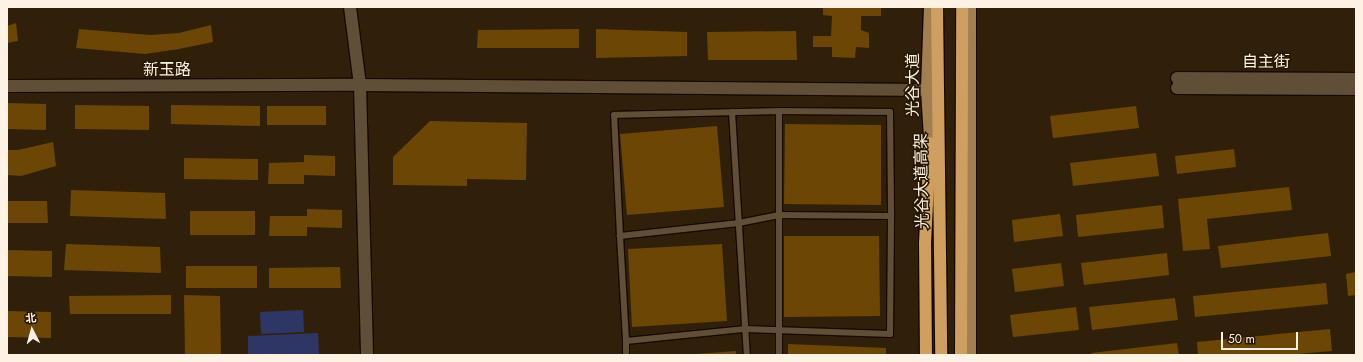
<!DOCTYPE html>
<meta charset="utf-8">
<style>
body{margin:0}
#map{position:relative;width:1363px;height:362px;overflow:hidden;background:#312009;font-family:Jost,"Noto Sans SC",sans-serif}
div>[style]{position:absolute}
.green>*{inset:0;background:#2e3665}
.building>*{inset:0;background:#6b4605}
.roads{filter:drop-shadow(1px 0 #180900) drop-shadow(-1px 0 #180900) drop-shadow(0 1px #180900) drop-shadow(0 -1px #180900)}
.lane>*{height:6px;margin:-3px;padding:0 3px;transform-origin:3px;border-radius:3px;background:#604e36}
.secondary>*{height:12px;margin:-6px;padding:0 6px;transform-origin:6px;border-radius:6px;background:#604e36}
.primary>*{height:12px;margin:-6px;padding:0 6px;transform-origin:6px;border-radius:6px;background:#a27f4f}
.highway>*{height:12px;margin:-6px;padding:0 6px;transform-origin:6px;border-radius:6px;background:#ce9f5f}
span{translate:-50% -50%;white-space:nowrap;text-align:center;line-height:1.15;-webkit-text-stroke:3px #261701;paint-order:stroke}
.street-label{font-size:16px;color:#fdf2e4}
.frame{position:absolute;inset:0;border:8px solid #fdf2e4;pointer-events:none}
.north{position:absolute;left:12px;top:310px;width:40px;height:40px;-webkit-text-stroke:3px #261701;paint-order:stroke;rotate:354deg;font-size:11px;font-weight:700;line-height:16px;text-align:center;color:#fdf2e4}
.north::after{content:'';display:block;margin:auto;width:14px;height:18px;background:#fdf2e4;clip-path:polygon(50% 0,100% 100%,50% 72%,0 100%)}
.scale{position:absolute;left:1221px;top:332px;width:77px;height:18px;box-sizing:border-box;border:2px solid #fdf2e4;border-top:0;padding-left:5px;font-size:12px;line-height:14px;white-space:nowrap;color:#fdf2e4;-webkit-text-stroke:3px #261701;paint-order:stroke}
</style>
<div id="map">
<div class="green">
<i style="clip-path:polygon(303px 310px,304px 332px,261px 334px,260px 312px)"></i>
<i style="clip-path:polygon(318px 333px,319px 355px,248px 355px,248px 336px)"></i>
</div>
<div class="building">
<i style="clip-path:polygon(823px 7px,881px 7px,881px 16px,861px 16px,861px 30px,869px 33px,869px 48px,856px 47px,855px 58px,832px 57px,832px 47px,813px 47px,813px 36px,831px 36px,832px 16px,823px 15px)"></i>
<i style="clip-path:polygon(16px 23px,18px 41px,7px 43px,7px 26px)"></i>
<i style="clip-path:polygon(211px 25px,213px 42px,179px 49px,145px 54px,76px 48px,79px 29px,150px 35px,179px 33px)"></i>
<i style="clip-path:polygon(579px 29px,579px 48px,477px 48px,478px 30px)"></i>
<i style="clip-path:polygon(596px 29px,687px 32px,687px 56px,596px 58px)"></i>
<i style="clip-path:polygon(796px 31px,797px 60px,708px 60px,707px 32px)"></i>
<i style="clip-path:polygon(7px 103px,46px 104px,46px 130px,7px 129px)"></i>
<i style="clip-path:polygon(75px 105px,149px 106px,149px 130px,75px 129px)"></i>
<i style="clip-path:polygon(171px 105px,260px 106px,260px 126px,171px 124px)"></i>
<i style="clip-path:polygon(267px 106px,326px 106px,326px 125px,267px 125px)"></i>
<i style="clip-path:polygon(1136px 106px,1139px 128px,1053px 138px,1050px 116px)"></i>
<i style="clip-path:polygon(430px 121px,527px 123px,526px 180px,467px 179px,467px 186px,393px 185px,393px 157px)"></i>
<i style="clip-path:polygon(785px 124px,881px 125px,881px 205px,784px 204px)"></i>
<i style="clip-path:polygon(717px 126px,724px 207px,627px 215px,620px 134px)"></i>
<i style="clip-path:polygon(53px 142px,56px 166px,21px 176px,7px 175px,7px 150px,18px 150px)"></i>
<i style="clip-path:polygon(1234px 149px,1236px 167px,1177px 174px,1175px 156px)"></i>
<i style="clip-path:polygon(1156px 153px,1159px 176px,1073px 186px,1070px 163px)"></i>
<i style="clip-path:polygon(304px 155px,335px 156px,335px 176px,304px 175px,304px 184px,268px 184px,269px 163px,304px 162px)"></i>
<i style="clip-path:polygon(184px 158px,258px 159px,258px 180px,184px 179px)"></i>
<i style="clip-path:polygon(1289px 187px,1292px 210px,1207px 219px,1210px 249px,1183px 251px,1178px 199px)"></i>
<i style="clip-path:polygon(71px 190px,165px 193px,166px 219px,70px 216px)"></i>
<i style="clip-path:polygon(7px 201px,47px 201px,48px 223px,7px 223px)"></i>
<i style="clip-path:polygon(1162px 205px,1164px 228px,1078px 237px,1076px 215px)"></i>
<i style="clip-path:polygon(307px 209px,342px 210px,342px 228px,307px 227px,307px 236px,269px 236px,270px 216px,307px 216px)"></i>
<i style="clip-path:polygon(190px 211px,255px 211px,255px 235px,190px 235px)"></i>
<i style="clip-path:polygon(1060px 214px,1063px 236px,1014px 242px,1012px 220px)"></i>
<i style="clip-path:polygon(1328px 233px,1331px 256px,1221px 268px,1218px 246px)"></i>
<i style="clip-path:polygon(784px 236px,879px 236px,880px 316px,784px 317px)"></i>
<i style="clip-path:polygon(66px 244px,160px 247px,161px 273px,64px 270px)"></i>
<i style="clip-path:polygon(722px 244px,727px 321px,632px 327px,628px 249px)"></i>
<i style="clip-path:polygon(7px 250px,52px 251px,52px 277px,7px 276px)"></i>
<i style="clip-path:polygon(1167px 253px,1169px 275px,1084px 285px,1081px 263px)"></i>
<i style="clip-path:polygon(1061px 263px,1064px 286px,1015px 292px,1012px 269px)"></i>
<i style="clip-path:polygon(186px 266px,257px 266px,257px 288px,186px 288px)"></i>
<i style="clip-path:polygon(340px 267px,341px 288px,269px 288px,269px 268px)"></i>
<i style="clip-path:polygon(1356px 272px,1356px 295px,1348px 296px,1346px 274px)"></i>
<i style="clip-path:polygon(1326px 283px,1328px 304px,1195px 317px,1193px 296px)"></i>
<i style="clip-path:polygon(171px 295px,171px 314px,70px 314px,69px 296px)"></i>
<i style="clip-path:polygon(184px 295px,220px 296px,221px 355px,185px 355px)"></i>
<i style="clip-path:polygon(1175px 298px,1178px 320px,1092px 330px,1089px 307px)"></i>
<i style="clip-path:polygon(1076px 307px,1079px 330px,1013px 337px,1010px 315px)"></i>
<i style="clip-path:polygon(7px 311px,51px 312px,51px 338px,7px 337px)"></i>
<i style="clip-path:polygon(1330px 329px,1332px 351px,1287px 355px,1198px 355px,1197px 342px)"></i>
<i style="clip-path:polygon(1177px 343px,1179px 355px,1092px 355px,1091px 353px)"></i>
<i style="clip-path:polygon(788px 344px,886px 348px,886px 355px,788px 355px)"></i>
<i style="clip-path:polygon(736px 351px,736px 355px,697px 355px,697px 354px)"></i>
</div>
<div class="roads">
<div class="lane">
<i style="left:779px;top:111px;width:111px;rotate:0.5deg"></i>
<i style="left:890px;top:112px;width:104px;rotate:89.4deg"></i>
<i style="left:891px;top:216px;width:112px;rotate:-179.5deg"></i>
<i style="left:779px;top:215px;width:41px;rotate:168.7deg"></i>
<i style="left:739px;top:223px;width:120px;rotate:173.8deg"></i>
<i style="left:620px;top:236px;width:121px;rotate:-92.8deg"></i>
<i style="left:614px;top:115px;width:165px;rotate:-1.4deg"></i>
<i style="left:732px;top:112px;width:243px;rotate:86.5deg"></i>
<i style="left:620px;top:236px;width:105px;rotate:86.7deg"></i>
<i style="left:626px;top:341px;width:120px;rotate:-5.8deg"></i>
<i style="left:745px;top:329px;width:145px;rotate:2deg"></i>
<i style="left:890px;top:334px;width:118px;rotate:-89.5deg"></i>
<i style="left:626px;top:341px;width:14px;rotate:90deg"></i>
<i style="left:779px;top:355px;width:244px;rotate:-90deg"></i>
</div>
<div class="secondary">
<i style="left:350px;top:7px;width:79px;rotate:82.7deg"></i>
<i style="left:360px;top:85px;width:270px;rotate:88.5deg"></i>
<i style="left:1177px;top:78px;width:179px;rotate:0.3deg"></i>
<i style="left:7px;top:86px;width:353px;rotate:-0.2deg"></i>
<i style="left:360px;top:85px;width:567px;rotate:0.51deg"></i>
<i style="left:1177px;top:88px;width:179px;rotate:0.3deg"></i>
</div>
<div class="primary">
<i style="left:930px;top:7px;width:83px;rotate:92.1deg"></i>
<i style="left:927px;top:90px;width:64px;rotate:86.4deg"></i>
<i style="left:970px;top:7px;width:348px;rotate:90deg"></i>
</div>
<div class="highway">
<i style="left:937px;top:7px;width:348px;rotate:89.3deg"></i>
<i style="left:926px;top:355px;width:112px;rotate:-90.5deg"></i>
<i style="left:925px;top:243px;width:100px;rotate:-87.1deg"></i>
<i style="left:961px;top:355px;width:348px;rotate:-89.8deg"></i>
</div>
</div>
<div class="street-label">
<span style="left:1266px;top:62px">自主街</span>
<span style="left:167px;top:70px">新玉路</span>
<span style="left:913px;top:85px;rotate:-90deg">光谷大道</span>
<span style="left:922px;top:181px;rotate:-91deg">光谷大道高架</span>
</div>
<div class="frame"></div>
<div class="north">北</div>
<div class="scale">50 m</div>
</div>
